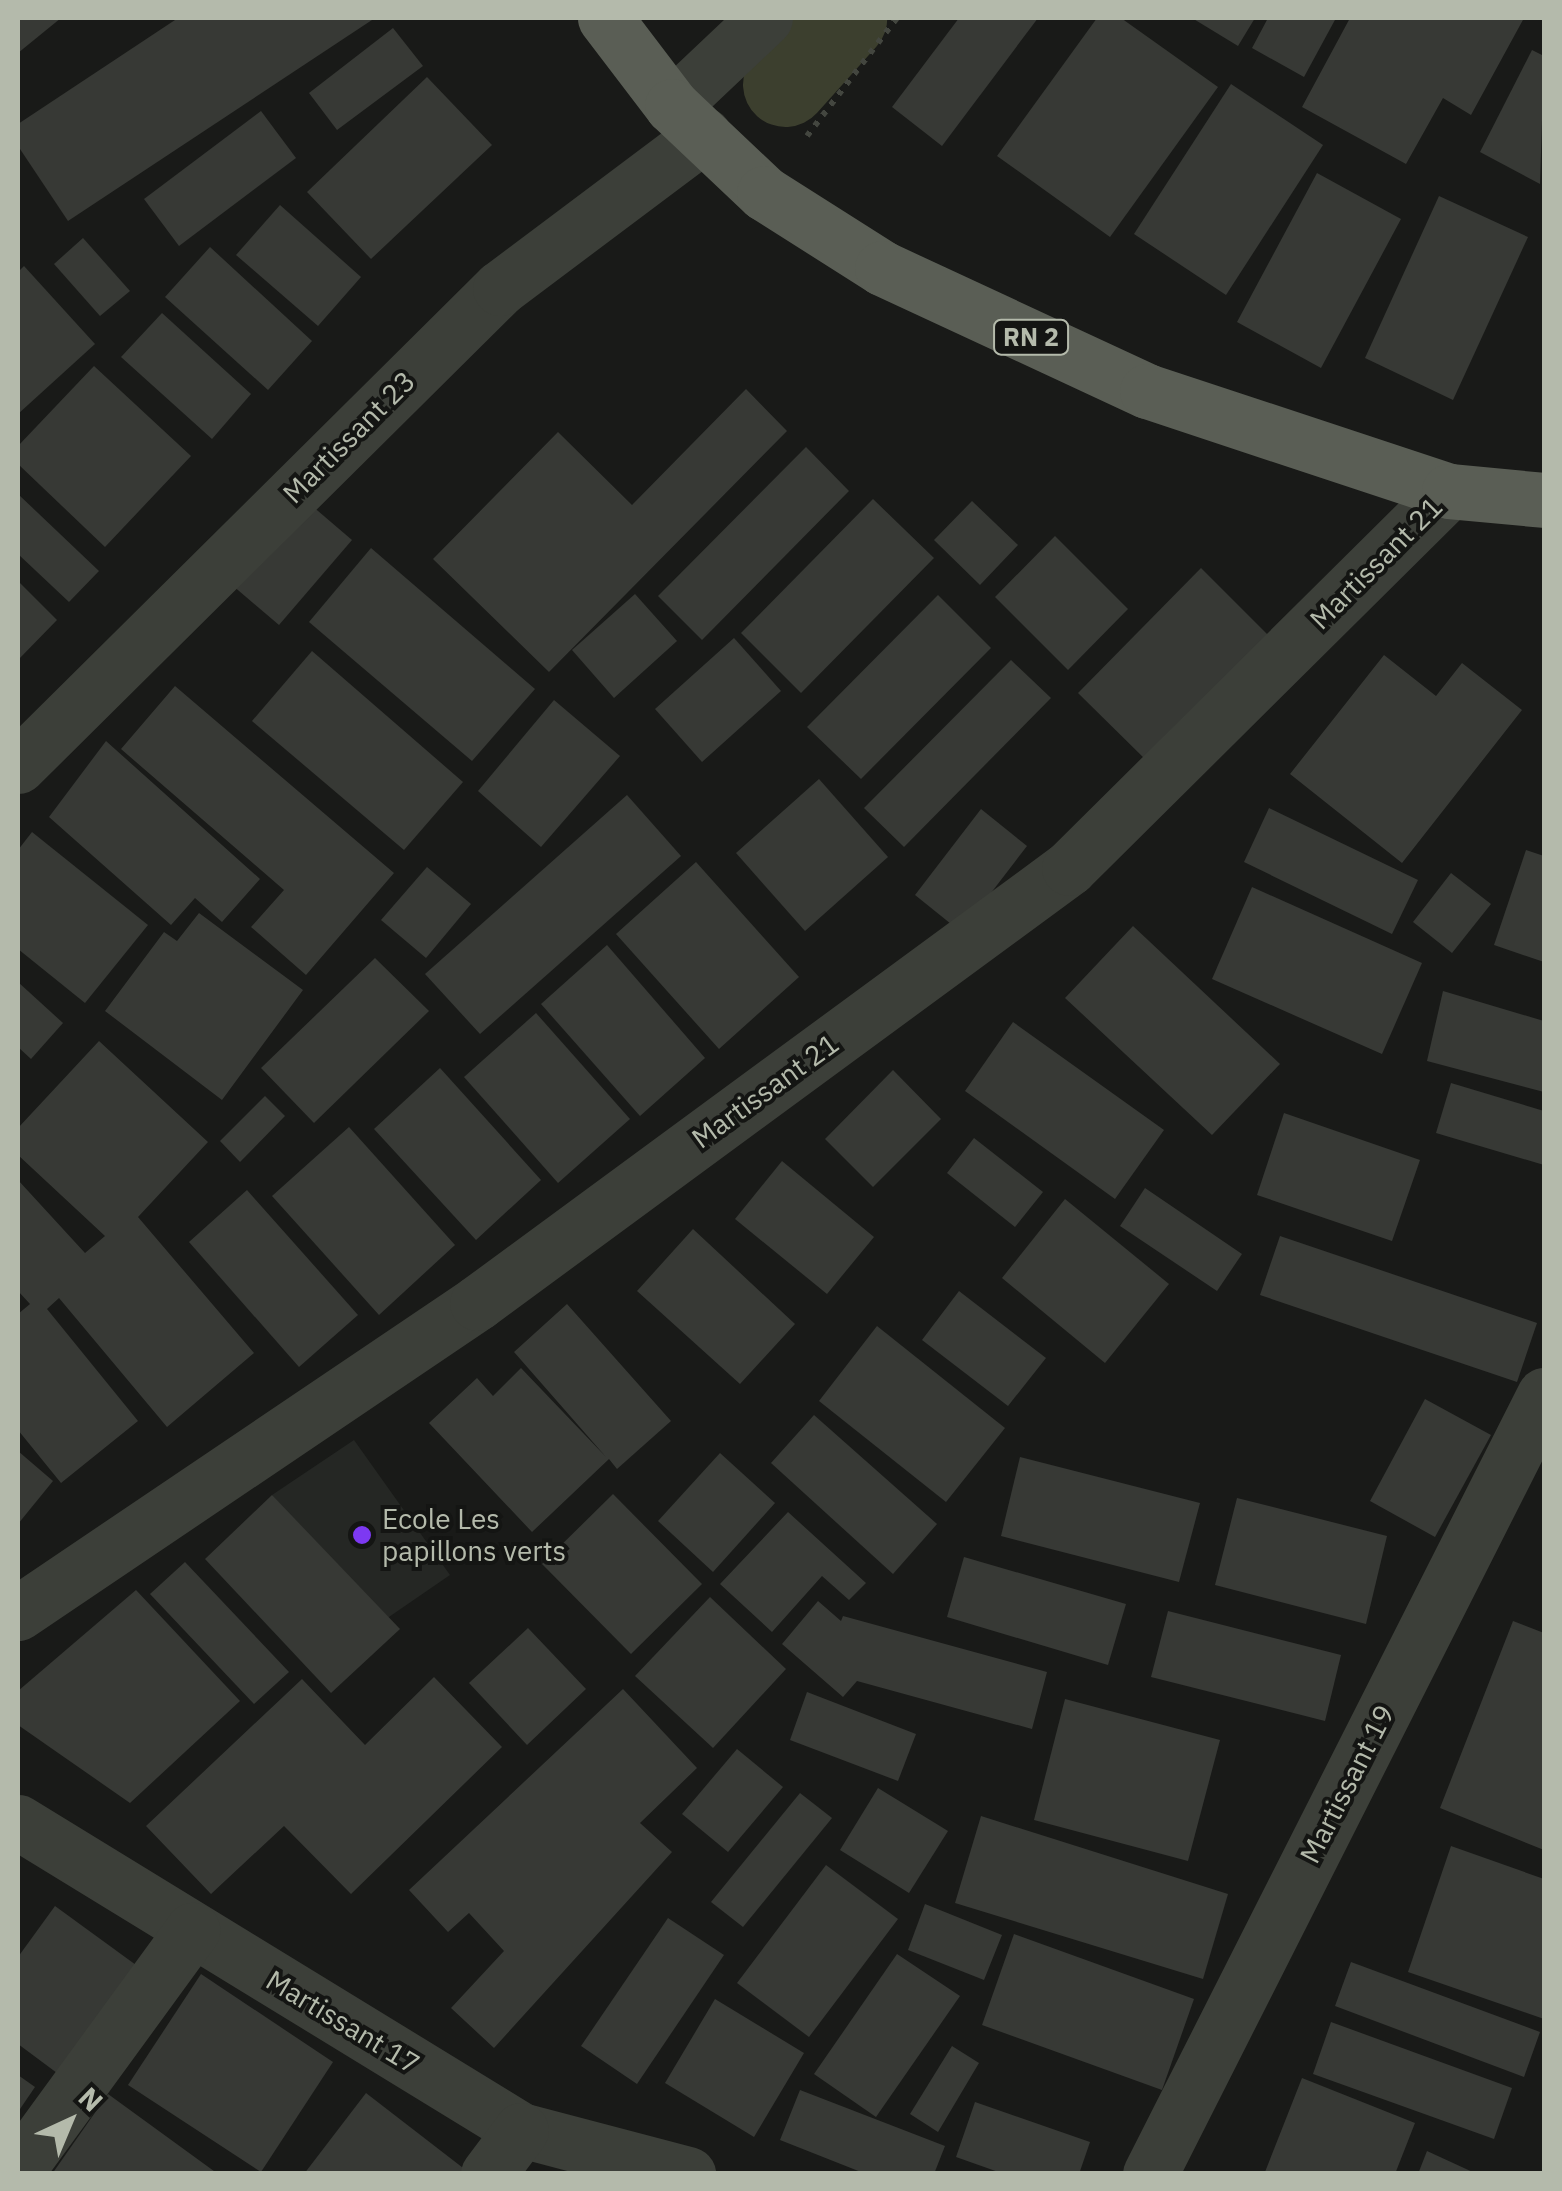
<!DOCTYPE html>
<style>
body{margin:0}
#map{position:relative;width:1562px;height:2191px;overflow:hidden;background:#191a18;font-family:"IBM Plex Sans",sans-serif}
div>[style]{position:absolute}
.built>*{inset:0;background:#252724}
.canal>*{height:85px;margin:-42.5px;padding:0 42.5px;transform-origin:42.5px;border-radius:42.5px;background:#3c3f2e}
.building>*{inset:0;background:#373935}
.path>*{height:6px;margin-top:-3px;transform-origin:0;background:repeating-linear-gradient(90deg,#43463f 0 5px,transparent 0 13px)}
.street>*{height:55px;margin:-27.5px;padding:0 27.5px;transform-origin:27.5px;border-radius:27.5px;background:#3c3f39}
.primary>*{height:55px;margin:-27.5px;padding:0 27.5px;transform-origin:27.5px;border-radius:27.5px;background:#5a5e55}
.dots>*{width:28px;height:28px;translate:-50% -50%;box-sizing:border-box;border:5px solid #141513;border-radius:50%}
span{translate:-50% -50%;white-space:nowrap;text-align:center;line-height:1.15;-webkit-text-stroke:8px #141513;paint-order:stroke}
.shield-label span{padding:2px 8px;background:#141513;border:2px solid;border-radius:8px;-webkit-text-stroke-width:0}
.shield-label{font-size:25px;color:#b4baab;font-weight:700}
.street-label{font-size:28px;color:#b4baab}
.poi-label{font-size:28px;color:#b4baab}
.left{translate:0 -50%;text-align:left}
.frame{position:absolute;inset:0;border:20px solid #b4baab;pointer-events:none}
.north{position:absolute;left:20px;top:2071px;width:100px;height:100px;-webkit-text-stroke:8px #141513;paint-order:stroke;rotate:44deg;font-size:28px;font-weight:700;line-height:40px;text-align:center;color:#b4baab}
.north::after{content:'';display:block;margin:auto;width:35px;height:45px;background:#b4baab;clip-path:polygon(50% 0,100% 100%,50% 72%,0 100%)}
</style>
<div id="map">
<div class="built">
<i style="clip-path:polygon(354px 1440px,450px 1575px,370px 1630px,272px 1495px)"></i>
</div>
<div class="canal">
<i style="left:785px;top:84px;width:89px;rotate:-48.2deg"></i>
</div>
<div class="building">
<i style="clip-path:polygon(18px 18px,61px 18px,18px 53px)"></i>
<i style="clip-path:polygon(178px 18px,375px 18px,68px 221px,18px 146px,18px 124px)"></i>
<i style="clip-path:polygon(959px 18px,1038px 18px,942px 146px,892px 107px)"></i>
<i style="clip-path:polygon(1097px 18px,1121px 18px,1218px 87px,1110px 237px,997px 156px)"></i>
<i style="clip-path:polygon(1192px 18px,1255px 18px,1238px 46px)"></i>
<i style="clip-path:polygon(1268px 18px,1336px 18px,1304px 77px,1252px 48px)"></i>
<i style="clip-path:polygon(1350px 18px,1524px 18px,1471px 115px,1443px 98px,1406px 164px,1302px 107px)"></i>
<i style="clip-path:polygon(393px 28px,423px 66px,337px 130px,309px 93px)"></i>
<i style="clip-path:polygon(1532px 50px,1544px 56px,1540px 184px,1480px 152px)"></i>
<i style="clip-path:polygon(427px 77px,492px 145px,371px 259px,307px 192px)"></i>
<i style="clip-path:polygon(1231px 84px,1323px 145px,1226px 295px,1134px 234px)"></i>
<i style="clip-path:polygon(261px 111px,296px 158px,179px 246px,144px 199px)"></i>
<i style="clip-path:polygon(1317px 173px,1401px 219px,1321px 368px,1237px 322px)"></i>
<i style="clip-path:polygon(1439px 196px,1528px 237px,1453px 400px,1365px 358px)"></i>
<i style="clip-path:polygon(280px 205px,361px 277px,318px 326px,236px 255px)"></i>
<i style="clip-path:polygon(83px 238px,130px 291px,100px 316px,54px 264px)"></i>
<i style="clip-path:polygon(210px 247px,312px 341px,268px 390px,165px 297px)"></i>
<i style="clip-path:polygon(24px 266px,95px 344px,18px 414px,18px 272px)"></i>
<i style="clip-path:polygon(162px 313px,251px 394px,212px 439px,121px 357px)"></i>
<i style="clip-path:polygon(94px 366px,191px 456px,105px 547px,18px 464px,18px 446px)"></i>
<i style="clip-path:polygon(746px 389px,787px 431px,549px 672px,433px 559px,558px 432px,632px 505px)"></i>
<i style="clip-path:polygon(806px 447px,849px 491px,702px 640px,658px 596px)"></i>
<i style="clip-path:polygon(297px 493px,352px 540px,279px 625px,225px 579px)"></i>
<i style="clip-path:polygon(18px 494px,99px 571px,69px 602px,18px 554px)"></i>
<i style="clip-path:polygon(873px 499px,934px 558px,801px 693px,741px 633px)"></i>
<i style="clip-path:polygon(972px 501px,1018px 545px,980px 585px,934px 540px)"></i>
<i style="clip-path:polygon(1055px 536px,1128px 609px,1068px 670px,995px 597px)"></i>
<i style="clip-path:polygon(371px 548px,535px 689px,472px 761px,309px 622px)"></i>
<i style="clip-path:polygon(1201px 568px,1273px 640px,1150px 764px,1078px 693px)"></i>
<i style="clip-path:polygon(18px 581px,57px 620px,18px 660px)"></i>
<i style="clip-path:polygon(635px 594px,677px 641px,614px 698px,572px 650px)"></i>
<i style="clip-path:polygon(938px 595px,991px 648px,861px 779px,807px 727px)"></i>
<i style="clip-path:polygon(734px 638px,781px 691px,702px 762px,655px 709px)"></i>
<i style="clip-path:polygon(312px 651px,463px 782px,404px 850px,252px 721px)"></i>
<i style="clip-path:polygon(1384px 655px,1436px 696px,1462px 663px,1522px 710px,1402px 863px,1290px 774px)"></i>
<i style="clip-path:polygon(1011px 660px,1051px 698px,904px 847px,864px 808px)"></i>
<i style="clip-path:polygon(175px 686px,394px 873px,306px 975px,251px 927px,284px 890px,121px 749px)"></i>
<i style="clip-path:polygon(554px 700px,620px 756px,541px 847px,478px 791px)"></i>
<i style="clip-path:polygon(106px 741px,260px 879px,222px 922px,195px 898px,171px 925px,49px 817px)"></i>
<i style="clip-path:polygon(819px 779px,888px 857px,805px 931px,736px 853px)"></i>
<i style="clip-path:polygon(627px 795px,681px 856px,480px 1034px,425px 974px)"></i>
<i style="clip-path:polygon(1269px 808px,1418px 880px,1392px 934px,1244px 862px)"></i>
<i style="clip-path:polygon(981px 809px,1027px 846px,961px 932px,915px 895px)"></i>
<i style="clip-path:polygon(32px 832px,148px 925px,85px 1003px,18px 949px,18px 850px)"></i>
<i style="clip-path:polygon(1526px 850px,1544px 856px,1544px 962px,1494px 945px)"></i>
<i style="clip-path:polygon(696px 862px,799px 977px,719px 1049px,616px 934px)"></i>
<i style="clip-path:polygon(427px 867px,471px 904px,426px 958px,381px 920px)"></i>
<i style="clip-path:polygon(1451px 873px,1491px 904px,1452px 953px,1413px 922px)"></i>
<i style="clip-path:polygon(1252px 887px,1422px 963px,1382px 1054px,1212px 979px)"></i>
<i style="clip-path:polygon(199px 913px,303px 990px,222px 1100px,105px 1011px,164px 932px,177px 941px)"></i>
<i style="clip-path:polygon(1133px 926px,1280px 1064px,1212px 1135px,1065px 998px)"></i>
<i style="clip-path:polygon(607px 945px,705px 1058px,640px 1116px,541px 1004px)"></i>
<i style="clip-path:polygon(375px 958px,429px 1011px,314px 1123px,261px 1068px)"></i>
<i style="clip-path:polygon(18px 982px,63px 1023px,31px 1059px,18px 1047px)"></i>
<i style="clip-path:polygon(1443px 991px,1544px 1021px,1544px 1092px,1427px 1061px)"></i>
<i style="clip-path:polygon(536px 1013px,630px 1119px,558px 1183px,464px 1077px)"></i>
<i style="clip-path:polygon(1013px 1022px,1164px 1130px,1115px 1199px,965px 1091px)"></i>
<i style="clip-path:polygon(99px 1041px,208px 1142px,138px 1217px,254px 1353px,167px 1427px,59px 1298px,47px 1309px,138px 1421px,61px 1483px,18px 1430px,18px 1314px,30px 1304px,18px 1291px,18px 1180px,85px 1253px,105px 1236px,18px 1155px,18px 1128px)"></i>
<i style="clip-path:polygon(440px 1068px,541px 1180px,476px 1240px,374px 1129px)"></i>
<i style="clip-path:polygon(893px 1070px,941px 1119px,873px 1187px,825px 1139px)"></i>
<i style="clip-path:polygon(1451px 1083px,1544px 1111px,1544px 1165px,1436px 1133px)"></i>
<i style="clip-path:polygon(265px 1096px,285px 1116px,240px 1162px,220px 1141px)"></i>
<i style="clip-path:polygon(1284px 1113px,1420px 1160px,1392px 1241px,1257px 1195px)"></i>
<i style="clip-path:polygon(349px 1127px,455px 1245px,379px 1315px,272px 1196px)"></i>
<i style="clip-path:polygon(974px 1138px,1043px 1192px,1015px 1227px,947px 1173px)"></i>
<i style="clip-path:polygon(782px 1161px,874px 1237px,827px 1294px,735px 1219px)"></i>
<i style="clip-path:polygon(1145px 1188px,1242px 1254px,1217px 1291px,1120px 1226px)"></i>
<i style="clip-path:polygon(247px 1190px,358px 1315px,299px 1367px,189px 1242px)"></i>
<i style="clip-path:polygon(1065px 1199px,1169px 1284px,1105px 1363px,1002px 1278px)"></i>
<i style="clip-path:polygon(693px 1229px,795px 1324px,740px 1384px,637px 1291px)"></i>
<i style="clip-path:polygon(1280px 1236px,1537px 1323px,1517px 1382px,1260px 1295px)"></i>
<i style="clip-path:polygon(959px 1291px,1046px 1358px,1008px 1406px,922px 1340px)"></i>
<i style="clip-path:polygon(567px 1304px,671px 1421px,617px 1469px,609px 1459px,532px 1532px,429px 1423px,477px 1378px,493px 1396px,521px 1368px,606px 1457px,514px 1352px)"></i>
<i style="clip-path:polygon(877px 1326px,1005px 1428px,946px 1502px,819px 1401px)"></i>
<i style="clip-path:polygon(1425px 1399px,1491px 1435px,1435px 1537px,1370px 1501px)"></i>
<i style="clip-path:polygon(814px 1415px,937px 1524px,893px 1574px,771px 1463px)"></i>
<i style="clip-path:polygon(18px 1451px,53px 1481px,18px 1524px)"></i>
<i style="clip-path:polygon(720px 1453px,775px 1503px,713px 1572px,658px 1521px)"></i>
<i style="clip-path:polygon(1020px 1457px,1200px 1503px,1179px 1582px,1001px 1536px)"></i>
<i style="clip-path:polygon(613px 1494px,702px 1584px,631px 1654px,542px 1564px)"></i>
<i style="clip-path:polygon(272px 1495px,400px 1629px,331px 1693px,205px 1559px)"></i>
<i style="clip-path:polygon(1237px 1498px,1387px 1536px,1366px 1624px,1215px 1585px)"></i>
<i style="clip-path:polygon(788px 1512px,866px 1583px,849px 1600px,822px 1576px,772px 1632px,720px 1584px)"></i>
<i style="clip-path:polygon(964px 1557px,1126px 1604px,1108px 1665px,947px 1617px)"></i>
<i style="clip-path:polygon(185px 1562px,289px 1672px,254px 1704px,150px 1594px)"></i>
<i style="clip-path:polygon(136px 1590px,240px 1701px,130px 1803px,18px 1725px,18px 1691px)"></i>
<i style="clip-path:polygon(710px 1597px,786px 1669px,713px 1748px,635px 1676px)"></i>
<i style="clip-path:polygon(818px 1601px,841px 1621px,843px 1616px,1047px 1672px,1032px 1729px,857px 1681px,843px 1697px,782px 1644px)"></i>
<i style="clip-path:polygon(1168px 1611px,1341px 1655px,1325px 1721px,1151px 1677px)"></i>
<i style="clip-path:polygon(1513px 1621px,1544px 1633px,1544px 1850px,1440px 1808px)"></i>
<i style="clip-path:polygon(528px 1628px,586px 1689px,527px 1745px,469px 1683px)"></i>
<i style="clip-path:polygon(434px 1677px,502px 1747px,351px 1894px,284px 1826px,211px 1894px,146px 1826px,302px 1679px,365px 1745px)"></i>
<i style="clip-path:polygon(623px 1689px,697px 1768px,640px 1823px,672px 1852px,494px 2048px,451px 2008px,504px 1951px,469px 1913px,448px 1932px,409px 1890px)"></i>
<i style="clip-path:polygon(807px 1692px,916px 1734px,898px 1781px,790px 1740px)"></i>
<i style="clip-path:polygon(1065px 1699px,1220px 1740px,1188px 1861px,1034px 1820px)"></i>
<i style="clip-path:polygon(737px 1749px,783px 1787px,728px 1852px,682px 1814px)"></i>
<i style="clip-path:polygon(878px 1788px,948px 1831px,909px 1893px,840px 1850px)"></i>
<i style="clip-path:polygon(800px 1793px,832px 1818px,743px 1927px,711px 1902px)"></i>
<i style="clip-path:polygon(981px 1816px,1228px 1894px,1203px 1979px,955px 1903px)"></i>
<i style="clip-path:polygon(1451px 1846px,1544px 1879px,1544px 2019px,1408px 1972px)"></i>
<i style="clip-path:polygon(826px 1865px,898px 1919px,809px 2037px,737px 1983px)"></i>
<i style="clip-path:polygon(925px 1904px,1002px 1935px,984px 1980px,908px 1950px)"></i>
<i style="clip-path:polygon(55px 1906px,136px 1965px,57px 2073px,18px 2044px,18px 1957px)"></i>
<i style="clip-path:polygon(668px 1918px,724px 1955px,637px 2084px,581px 2046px)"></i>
<i style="clip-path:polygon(1014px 1934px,1194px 1999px,1162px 2090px,982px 2025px)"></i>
<i style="clip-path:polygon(897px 1954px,960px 1996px,876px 2117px,814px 2074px)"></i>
<i style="clip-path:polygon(1351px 1962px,1540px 2032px,1524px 2077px,1335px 2006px)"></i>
<i style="clip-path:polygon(201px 1974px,333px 2062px,261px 2172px,128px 2085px)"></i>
<i style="clip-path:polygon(715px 1999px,804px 2053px,754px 2137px,665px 2083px)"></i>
<i style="clip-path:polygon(1331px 2022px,1512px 2088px,1494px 2139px,1313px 2074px)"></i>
<i style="clip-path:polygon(952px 2046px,979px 2063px,938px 2132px,910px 2114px)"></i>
<i style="clip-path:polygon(18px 2075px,35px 2087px,18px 2112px)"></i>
<i style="clip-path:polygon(1302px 2078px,1415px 2123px,1395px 2174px,1265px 2172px)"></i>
<i style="clip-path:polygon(800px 2090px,945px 2146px,934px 2174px,866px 2174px,780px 2140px)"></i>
<i style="clip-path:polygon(366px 2093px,467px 2171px,466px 2174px,304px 2174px)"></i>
<i style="clip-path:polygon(108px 2094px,218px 2174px,52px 2174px)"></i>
<i style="clip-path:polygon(975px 2102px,1090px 2142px,1079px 2174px,1004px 2174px,956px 2157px)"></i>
<i style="clip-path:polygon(1427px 2151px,1477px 2174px,1418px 2174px)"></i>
</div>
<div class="path">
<i style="left:807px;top:136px;width:148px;rotate:-52.7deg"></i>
</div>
<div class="street">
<i style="left:672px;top:106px;width:128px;rotate:-43.4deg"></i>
<i style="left:18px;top:766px;width:679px;rotate:-44.76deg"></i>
<i style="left:500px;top:288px;width:255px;rotate:-36.9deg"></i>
<i style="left:18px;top:1613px;width:554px;rotate:-34.03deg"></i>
<i style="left:477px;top:1303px;width:735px;rotate:-36.31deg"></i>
<i style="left:1069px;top:868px;width:535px;rotate:-44.77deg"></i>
<i style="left:18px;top:1822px;width:590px;rotate:31.48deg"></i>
<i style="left:521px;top:2130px;width:173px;rotate:14.8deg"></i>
<i style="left:18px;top:2169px;width:296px;rotate:-53.9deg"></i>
<i style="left:488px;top:2174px;width:55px;rotate:-53.1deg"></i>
<i style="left:1150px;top:2174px;width:873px;rotate:-63.17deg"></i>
</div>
<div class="primary">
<i style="left:605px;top:18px;width:111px;rotate:52.7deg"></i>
<i style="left:672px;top:106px;width:127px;rotate:43.4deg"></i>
<i style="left:764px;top:193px;width:140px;rotate:32.4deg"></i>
<i style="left:882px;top:268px;width:292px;rotate:24.9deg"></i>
<i style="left:1147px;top:391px;width:318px;rotate:18.3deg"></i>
<i style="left:1449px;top:491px;width:95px;rotate:5.4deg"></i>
</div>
<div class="dots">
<i style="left:362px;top:1535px;background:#7d39f2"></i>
</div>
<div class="shield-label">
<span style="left:1031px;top:337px">RN 2</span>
</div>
<div class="street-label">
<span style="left:349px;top:437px;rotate:-45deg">Martissant 23</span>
<span style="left:1376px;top:563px;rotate:-45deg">Martissant 21</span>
<span style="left:765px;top:1091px;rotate:-36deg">Martissant 21</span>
<span style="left:1347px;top:1784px;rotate:-63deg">Martissant 19</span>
<span style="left:343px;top:2022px;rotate:31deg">Martissant 17</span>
</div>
<div class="poi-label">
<span class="left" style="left:382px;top:1535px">Ecole Les<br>papillons verts</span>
</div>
<div class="frame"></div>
<div class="north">N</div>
</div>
